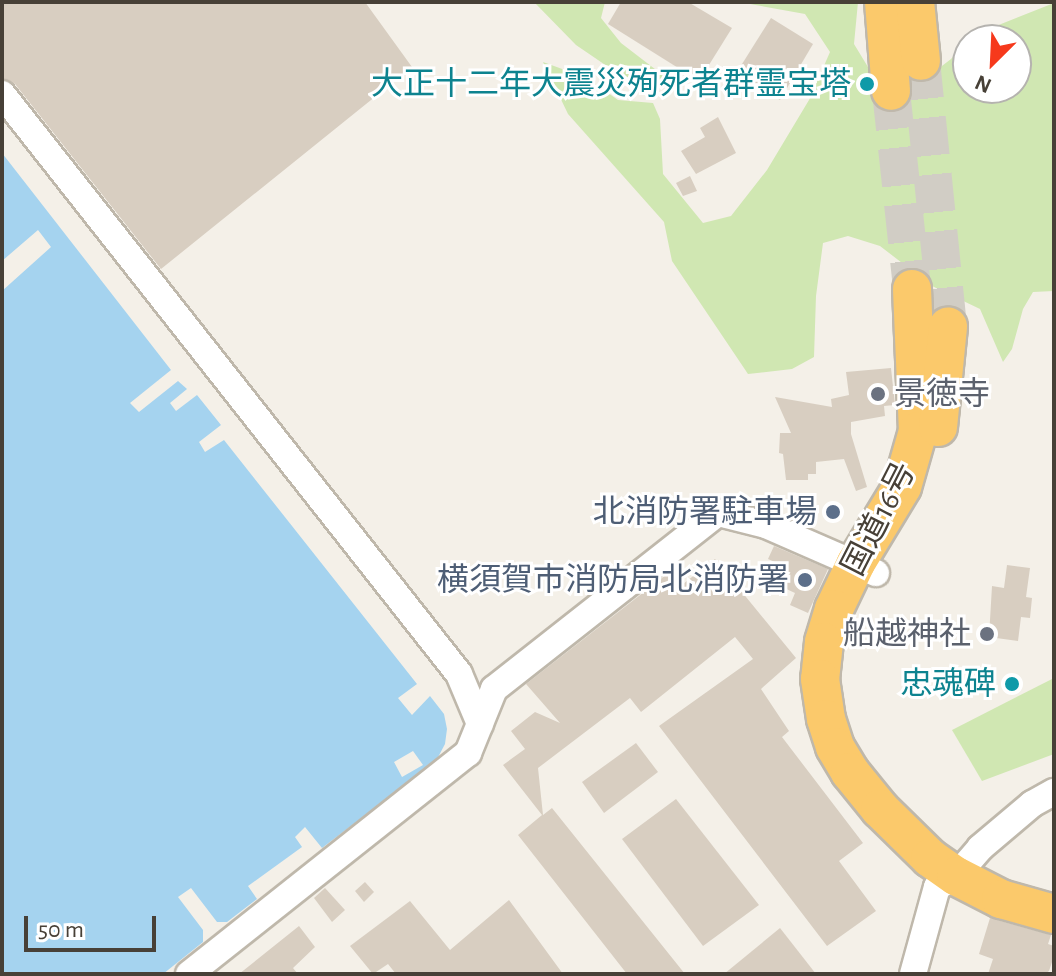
<!DOCTYPE html>
<meta charset="utf-8">
<style>
body{margin:0}
#map{position:relative;width:1056px;height:976px;overflow:hidden;background:#f4f0e8;font-family:"Alegreya Sans","Noto Sans JP",sans-serif}
div>[style]{position:absolute}
.green>*{inset:0;background:#d0e7b2}
.water>*{inset:0;background:#a5d3ef}
.building>*{inset:0;background:#d8cec1}
.highway-tunnel>*{height:38px;margin-top:-19px;transform-origin:0;background:repeating-linear-gradient(90deg,#d1cdc5 0 38px,transparent 0 57px)}
.roads{filter:drop-shadow(2px 0 #bfb8ab) drop-shadow(-2px 0 #bfb8ab) drop-shadow(0 2px #bfb8ab) drop-shadow(0 -2px #bfb8ab)}
.minor>*{height:26px;margin:-13px;padding:0 13px;transform-origin:13px;border-radius:13px;background:#fff}
.highway>*{height:38px;margin:-19px;padding:0 19px;transform-origin:19px;border-radius:19px;background:#fbc96b}
.dots>*{width:22px;height:22px;translate:-50% -50%;box-sizing:border-box;border:4px solid #fff;border-radius:50%}
span{translate:-50% -50%;white-space:nowrap;text-align:center;line-height:1.15;-webkit-text-stroke:6px #fff;paint-order:stroke}
.culture-label{font-size:32px;color:#0d838f}
.right{translate:-100% -50%;text-align:right}
.worship-label{font-size:32px;color:#5b616d}
.left{translate:0 -50%;text-align:left}
.service-label{font-size:32px;color:#4e5e75}
.street-label{font-size:32px;color:#474037}
.frame{position:absolute;inset:0;border:4px solid #474037;pointer-events:none}
.north{position:absolute;left:952px;top:24px;width:80px;height:80px;box-sizing:border-box;background:#fff;border:2px solid #b5b3af;border-radius:50%;rotate:204deg;font-size:22px;font-weight:700;line-height:32px;text-align:center;color:#474037}
.north::after{content:'';display:block;margin:auto;width:28px;height:36px;background:#f6391c;clip-path:polygon(50% 0,100% 100%,50% 72%,0 100%)}
.scale{position:absolute;left:24px;top:916px;width:132px;height:36px;box-sizing:border-box;border:4px solid #474037;border-top:0;padding-left:10px;font-size:24px;line-height:28px;white-space:nowrap;color:#474037;-webkit-text-stroke:6px #fff;paint-order:stroke}
</style>
<div id="map">
<div class="green">
<i style="clip-path:polygon(534px 2px,605px 2px,601px 18px,621px 43px,664px 76px,653px 84px,620px 75px,576px 45px)"></i>
<i style="clip-path:polygon(evenodd,739px 2px,858px 2px,854px 44px,871px 72px,899px 99px,951px 59px,971px 36px,1054px 3px,1054px 291px,1033px 292px,1023px 309px,1012px 349px,1003px 362px,980px 309px,932px 286px,880px 246px,848px 236px,823px 243px,816px 296px,814px 357px,792px 369px,748px 374px,672px 261px,664px 222px,568px 114px,543px 62px,587px 78px,618px 100px,653px 103px,660px 119px,663px 174px,703px 223px,731px 216px,767px 170px,809px 100px,830px 52px,805px 14px,739px 2px,968px 40px,1016px 40px,1016px 88px,968px 88px,968px 40px)"></i>
<i style="clip-path:polygon(1054px 678px,1054px 754px,982px 781px,952px 730px)"></i>
</div>
<div class="water">
<i style="clip-path:polygon(evenodd,2px 153px,171px 370px,130px 403px,139px 412px,178px 381px,187px 389px,170px 403px,176px 411px,197px 395px,221px 425px,199px 442px,205px 452px,224px 440px,417px 684px,398px 698px,412px 715px,430px 696px,444px 714px,447px 729px,445px 744px,436px 761px,322px 848px,305px 827px,295px 837px,302px 847px,248px 886px,257px 899px,227px 922px,217px 922px,191px 888px,178px 897px,203px 930px,203px 942px,163px 974px,2px 974px,2px 291px,51px 247px,38px 230px,2px 261px,2px 153px,413px 751px,423px 765px,402px 777px,394px 762px,413px 751px)"></i>
</div>
<div class="building">
<i style="clip-path:polygon(2px 2px,365px 2px,412px 67px,161px 269px,15px 84px,2px 78px)"></i>
<i style="clip-path:polygon(621px 2px,688px 2px,732px 28px,699px 81px,608px 24px)"></i>
<i style="clip-path:polygon(771px 18px,813px 44px,780px 100px,737px 72px)"></i>
<i style="clip-path:polygon(718px 117px,736px 153px,696px 174px,681px 151px,705px 137px,700px 128px)"></i>
<i style="clip-path:polygon(690px 176px,697px 191px,683px 196px,676px 183px)"></i>
<i style="clip-path:polygon(891px 368px,895px 405px,884px 406px,885px 416px,851px 422px,851px 434px,867px 487px,856px 491px,844px 459px,816px 462px,816px 474px,808px 474px,808px 480px,786px 480px,783px 454px,779px 453px,780px 433px,791px 433px,775px 397px,832px 407px,831px 399px,849px 395px,846px 372px)"></i>
<i style="clip-path:polygon(774px 546px,828px 569px,808px 613px,790px 605px,795px 593px,780px 586px,788px 568px,768px 559px)"></i>
<i style="clip-path:polygon(715px 559px,796px 658px,761px 689px,789px 731px,782px 737px,863px 843px,839px 861px,876px 911px,827px 946px,659px 726px,753px 659px,735px 637px,641px 712px,630px 698px,538px 768px,543px 815px,552px 808px,685px 974px,627px 974px,518px 835px,542px 815px,503px 765px,525px 749px,511px 731px,535px 712px,560px 723px,526px 684px,667px 574px,678px 588px)"></i>
<i style="clip-path:polygon(1007px 565px,1030px 568px,1026px 597px,1032px 598px,1030px 618px,1021px 617px,1018px 641px,989px 637px,992px 586px,1004px 588px)"></i>
<i style="clip-path:polygon(636px 743px,658px 772px,604px 813px,582px 782px)"></i>
<i style="clip-path:polygon(676px 799px,759px 905px,703px 946px,622px 839px)"></i>
<i style="clip-path:polygon(365px 882px,374px 892px,364px 902px,355px 891px)"></i>
<i style="clip-path:polygon(325px 888px,345px 910px,332px 922px,314px 898px)"></i>
<i style="clip-path:polygon(509px 900px,563px 974px,396px 974px,388px 964px,373px 974px,350px 946px,410px 901px,450px 950px)"></i>
<i style="clip-path:polygon(990px 918px,1051px 935px,1048px 944px,1054px 946px,1054px 956px,1049px 971px,1045px 974px,988px 974px,993px 959px,979px 954px)"></i>
<i style="clip-path:polygon(299px 926px,315px 947px,293px 968px,298px 974px,239px 974px)"></i>
<i style="clip-path:polygon(780px 928px,816px 974px,724px 974px)"></i>
</div>
<div class="highway-tunnel">
<i style="left:921px;top:61px;width:266px;rotate:84.2deg"></i>
<i style="left:891px;top:91px;width:199px;rotate:83.9deg"></i>
</div>
<div class="roads">
<div class="minor">
<i style="left:2px;top:94px;width:738px;rotate:51.76deg"></i>
<i style="left:459px;top:674px;width:54px;rotate:67.2deg"></i>
<i style="left:189px;top:974px;width:356px;rotate:-38.4deg"></i>
<i style="left:468px;top:753px;width:69px;rotate:-67.9deg"></i>
<i style="left:494px;top:689px;width:285px;rotate:-38.2deg"></i>
<i style="left:718px;top:513px;width:49px;rotate:14deg"></i>
<i style="left:766px;top:525px;width:120px;rotate:23.6deg"></i>
<i style="left:913px;top:974px;width:90px;rotate:-74.6deg"></i>
<i style="left:937px;top:887px;width:22px;rotate:-30deg"></i>
<i style="left:956px;top:876px;width:37px;rotate:-49deg"></i>
<i style="left:980px;top:848px;width:68px;rotate:-40.2deg"></i>
<i style="left:1032px;top:804px;width:25px;rotate:-29deg"></i>
</div>
<div class="highway">
<i style="left:884px;top:2px;width:89px;rotate:85.5deg"></i>
<i style="left:915px;top:2px;width:59px;rotate:84.2deg"></i>
<i style="left:912px;top:289px;width:142px;rotate:87.6deg"></i>
<i style="left:918px;top:431px;width:58px;rotate:105.9deg"></i>
<i style="left:902px;top:487px;width:89px;rotate:121.2deg"></i>
<i style="left:856px;top:563px;width:51px;rotate:115.6deg"></i>
<i style="left:834px;top:609px;width:34px;rotate:107deg"></i>
<i style="left:824px;top:642px;width:37px;rotate:96deg"></i>
<i style="left:820px;top:679px;width:40px;rotate:81.5deg"></i>
<i style="left:826px;top:719px;width:29px;rotate:72deg"></i>
<i style="left:835px;top:747px;width:29px;rotate:59deg"></i>
<i style="left:850px;top:772px;width:48px;rotate:51deg"></i>
<i style="left:880px;top:809px;width:70px;rotate:44.4deg"></i>
<i style="left:930px;top:858px;width:32px;rotate:35deg"></i>
<i style="left:956px;top:876px;width:51px;rotate:27.1deg"></i>
<i style="left:1001px;top:899px;width:55px;rotate:15.8deg"></i>
<i style="left:938px;top:427px;width:101px;rotate:-84.3deg"></i>
</div>
</div>
<div class="dots">
<i style="left:867px;top:84px;background:#0f9aa8"></i>
<i style="left:878px;top:394px;background:#6b7280"></i>
<i style="left:833px;top:512px;background:#5c6f8a"></i>
<i style="left:805px;top:580px;background:#5c6f8a"></i>
<i style="left:987px;top:634px;background:#6b7280"></i>
<i style="left:1012px;top:684px;background:#0f9aa8"></i>
</div>
<div class="culture-label">
<span class="right" style="left:851px;top:84px">大正十二年大震災殉死者群霊宝塔</span>
<span class="right" style="left:996px;top:684px">忠魂碑</span>
</div>
<div class="worship-label">
<span class="left" style="left:894px;top:394px">景徳寺</span>
<span class="right" style="left:971px;top:634px">船越神社</span>
</div>
<div class="service-label">
<span class="right" style="left:817px;top:512px">北消防署駐車場</span>
<span class="right" style="left:789px;top:580px">横須賀市消防局北消防署</span>
</div>
<div class="street-label">
<span style="left:879px;top:519px;rotate:-63deg">国道16号</span>
</div>
<div class="frame"></div>
<div class="north">N</div>
<div class="scale">50 m</div>
</div>
